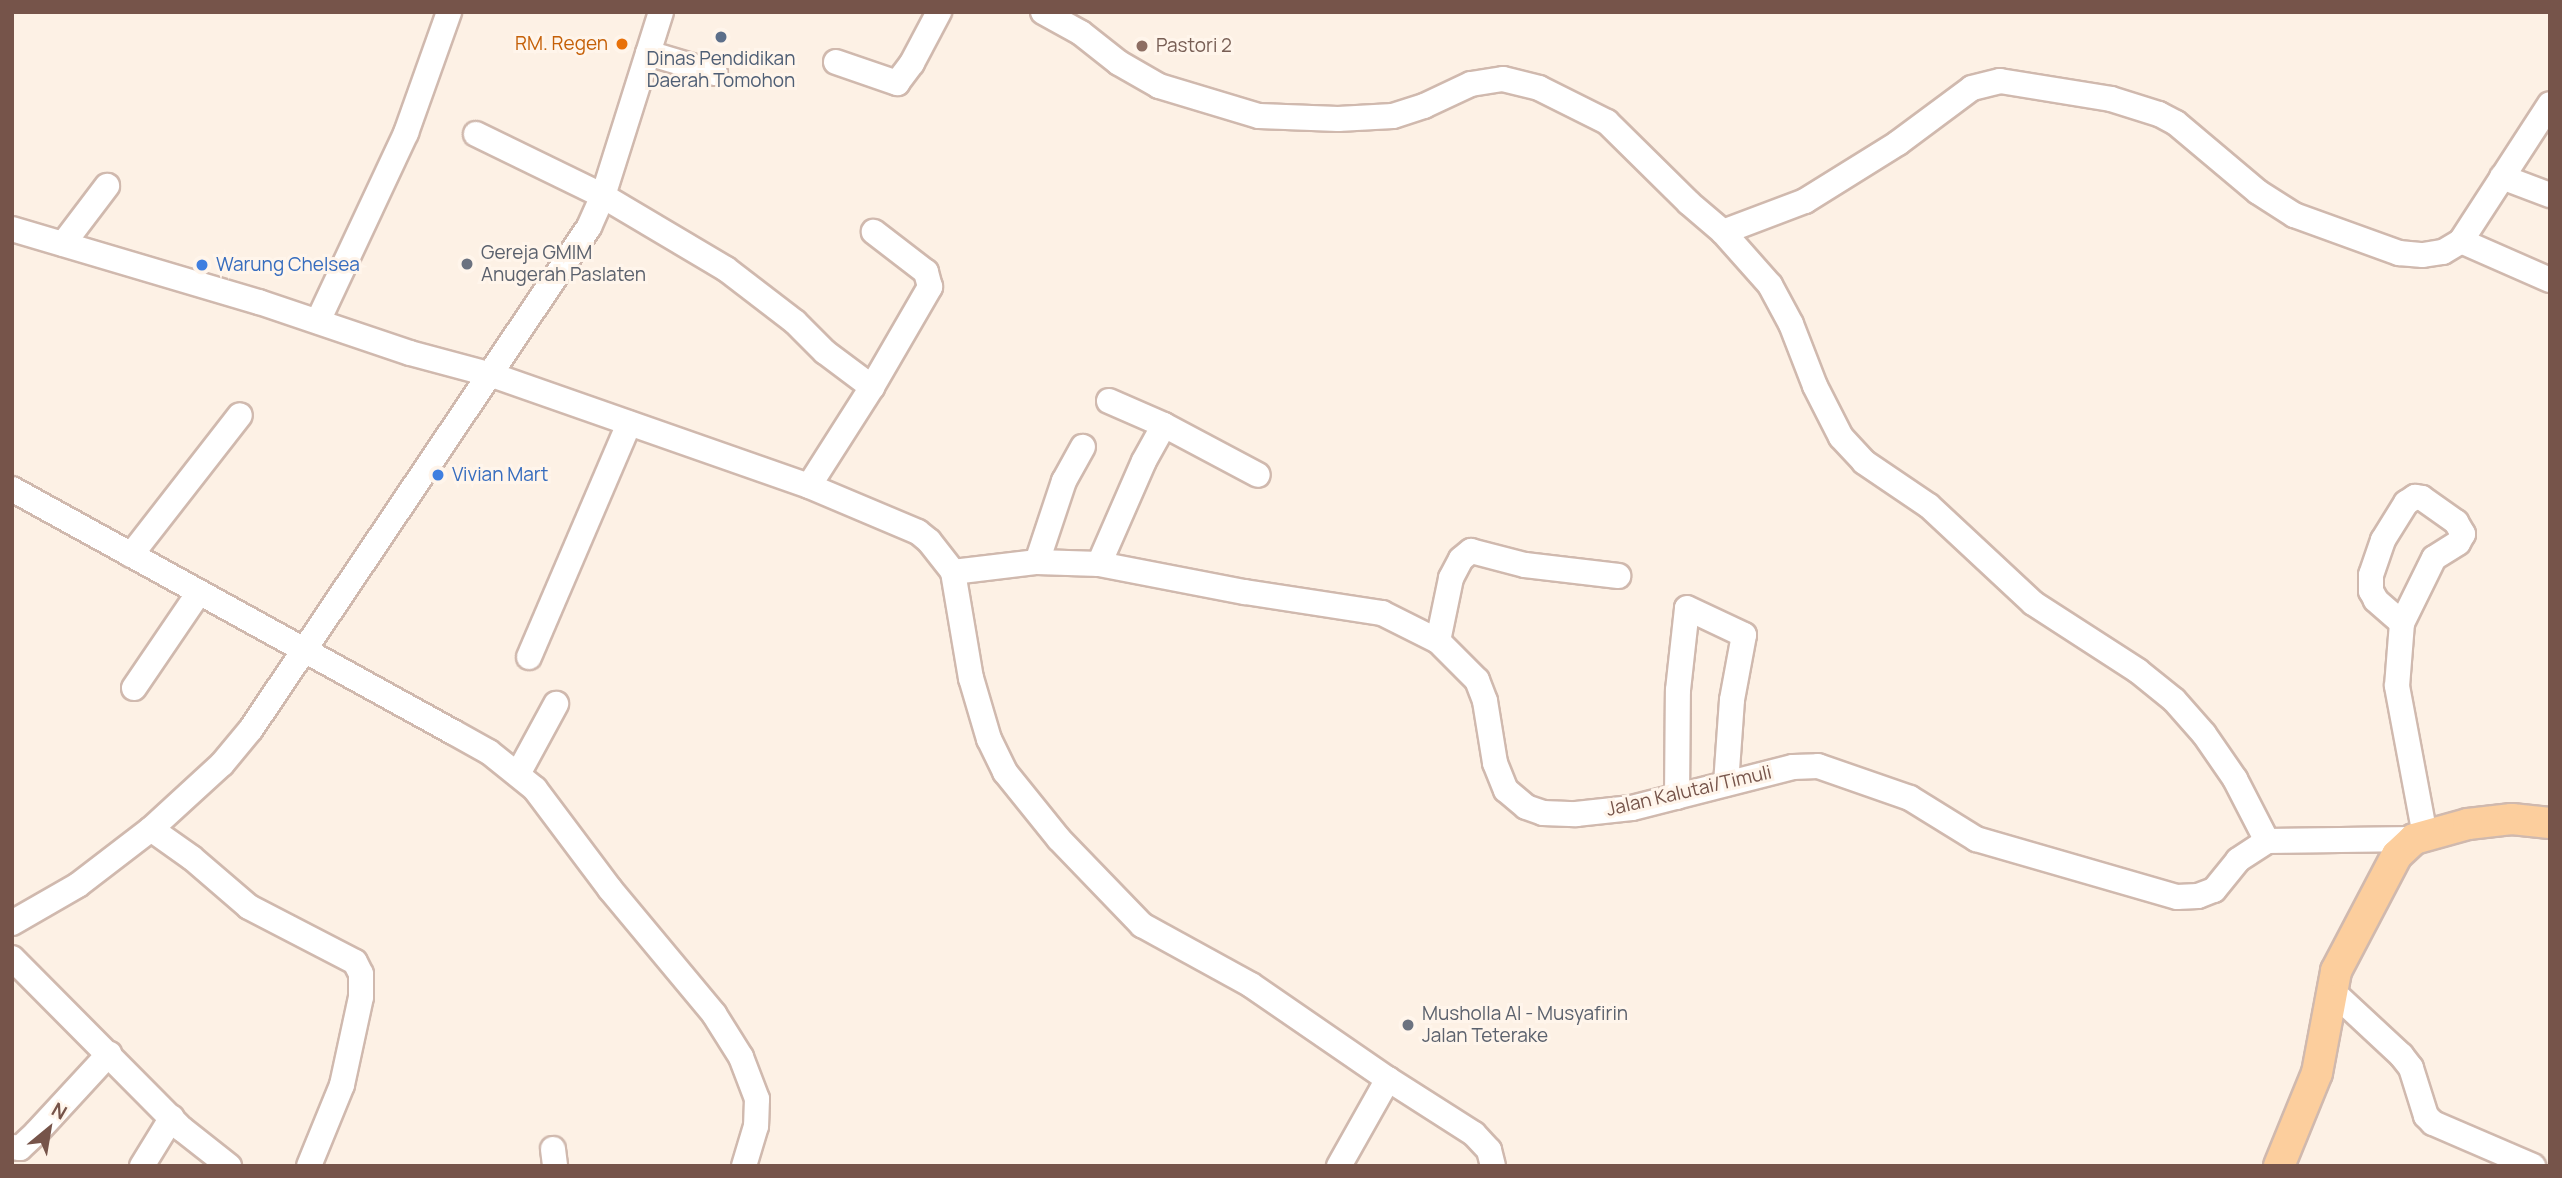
<!DOCTYPE html>
<style>
body{margin:0}
#map{position:relative;width:2562px;height:1178px;overflow:hidden;background:#fdf1e5;font-family:Manrope,sans-serif}
div>[style]{position:absolute}
.roads{filter:drop-shadow(2px 0 #d0b9ae) drop-shadow(-2px 0 #d0b9ae) drop-shadow(0 2px #d0b9ae) drop-shadow(0 -2px #d0b9ae)}
.minor>*{height:24px;margin:-12px;padding:0 12px;transform-origin:12px;border-radius:12px;background:#fff}
.major>*{height:30px;margin:-15px;padding:0 15px;transform-origin:15px;border-radius:15px;background:#fcce9d}
.dots>*{width:19px;height:19px;translate:-50% -50%;box-sizing:border-box;border:4px solid #fff5eb;border-radius:50%}
span{translate:-50% -50%;white-space:nowrap;text-align:center;line-height:1.15;-webkit-text-stroke:6px #fff5eb;paint-order:stroke}
.food-label{font-size:19px;color:#c56008}
.right{translate:-100% -50%;text-align:right}
.education-label{font-size:19px;color:#785e54}
.left{translate:0 -50%;text-align:left}
.service-label{font-size:19px;color:#4e5e75}
.worship-label{font-size:19px;color:#5b616d}
.shop-label{font-size:19px;color:#366cbe}
.street-label{font-size:19px;color:#76544a}
.frame{position:absolute;inset:0;border:14px solid #76544a;pointer-events:none}
.north{position:absolute;left:14px;top:1094px;width:70px;height:70px;-webkit-text-stroke:5px #fff5eb;paint-order:stroke;rotate:30deg;font-size:19px;font-weight:700;line-height:28px;text-align:center;color:#76544a}
.north::after{content:'';display:block;margin:auto;width:24px;height:32px;background:#76544a;clip-path:polygon(50% 0,100% 100%,50% 72%,0 100%)}
</style>
<div id="map">
<div class="roads">
<div class="minor">
<i style="left:1043px;top:12px;width:43px;rotate:28.9deg"></i>
<i style="left:1081px;top:33px;width:48px;rotate:38.3deg"></i>
<i style="left:1119px;top:63px;width:46px;rotate:29.9deg"></i>
<i style="left:1159px;top:86px;width:104px;rotate:16.7deg"></i>
<i style="left:1259px;top:116px;width:79px;rotate:2.2deg"></i>
<i style="left:1338px;top:119px;width:55px;rotate:-3.1deg"></i>
<i style="left:1393px;top:116px;width:33px;rotate:-18deg"></i>
<i style="left:1424px;top:106px;width:52px;rotate:-25.1deg"></i>
<i style="left:1471px;top:84px;width:32px;rotate:-9deg"></i>
<i style="left:1503px;top:79px;width:37px;rotate:14deg"></i>
<i style="left:1539px;top:88px;width:76px;rotate:26.6deg"></i>
<i style="left:1607px;top:122px;width:115px;rotate:44.6deg"></i>
<i style="left:1689px;top:203px;width:45px;rotate:40.5deg"></i>
<i style="left:1723px;top:232px;width:71px;rotate:48.4deg"></i>
<i style="left:1770px;top:285px;width:44px;rotate:61.7deg"></i>
<i style="left:1791px;top:324px;width:66px;rotate:68.8deg"></i>
<i style="left:1815px;top:386px;width:57px;rotate:63deg"></i>
<i style="left:1841px;top:437px;width:34px;rotate:47deg"></i>
<i style="left:1864px;top:462px;width:78px;rotate:34.1deg"></i>
<i style="left:1929px;top:506px;width:142px;rotate:43deg"></i>
<i style="left:2033px;top:603px;width:125px;rotate:32.9deg"></i>
<i style="left:2138px;top:671px;width:46px;rotate:38.9deg"></i>
<i style="left:2174px;top:700px;width:45px;rotate:48.6deg"></i>
<i style="left:2204px;top:734px;width:55px;rotate:55.4deg"></i>
<i style="left:2235px;top:779px;width:70px;rotate:62.7deg"></i>
<i style="left:648px;top:53px;width:70px;rotate:16.6deg"></i>
<i style="left:836px;top:62px;width:65px;rotate:19deg"></i>
<i style="left:897px;top:83px;width:25px;rotate:-53deg"></i>
<i style="left:912px;top:63px;width:58px;rotate:-62.1deg"></i>
<i style="left:476px;top:134px;width:141px;rotate:26deg"></i>
<i style="left:603px;top:196px;width:143px;rotate:30.7deg"></i>
<i style="left:726px;top:269px;width:87px;rotate:37.5deg"></i>
<i style="left:795px;top:322px;width:42px;rotate:45deg"></i>
<i style="left:825px;top:352px;width:59px;rotate:36.7deg"></i>
<i style="left:872px;top:387px;width:117px;rotate:122.5deg"></i>
<i style="left:2502px;top:177px;width:51px;rotate:20.6deg"></i>
<i style="left:12px;top:229px;width:258px;rotate:16.5deg"></i>
<i style="left:259px;top:302px;width:159px;rotate:18.7deg"></i>
<i style="left:410px;top:353px;width:85px;rotate:15deg"></i>
<i style="left:492px;top:375px;width:336px;rotate:19.3deg"></i>
<i style="left:809px;top:486px;width:118px;rotate:22.9deg"></i>
<i style="left:918px;top:532px;width:14px;rotate:39deg"></i>
<i style="left:929px;top:541px;width:39px;rotate:52deg"></i>
<i style="left:953px;top:572px;width:108px;rotate:80.4deg"></i>
<i style="left:971px;top:678px;width:64px;rotate:73.6deg"></i>
<i style="left:989px;top:739px;width:37px;rotate:64deg"></i>
<i style="left:1005px;top:772px;width:86px;rotate:51.1deg"></i>
<i style="left:1059px;top:839px;width:120px;rotate:46deg"></i>
<i style="left:1142px;top:925px;width:124px;rotate:28.8deg"></i>
<i style="left:1251px;top:985px;width:166px;rotate:34.5deg"></i>
<i style="left:1388px;top:1079px;width:100px;rotate:119.4deg"></i>
<i style="left:1723px;top:232px;width:88px;rotate:-20.7deg"></i>
<i style="left:1805px;top:201px;width:110px;rotate:-31.9deg"></i>
<i style="left:1898px;top:143px;width:92px;rotate:-36.6deg"></i>
<i style="left:1972px;top:88px;width:29px;rotate:-14deg"></i>
<i style="left:2000px;top:81px;width:112px;rotate:9.2deg"></i>
<i style="left:2111px;top:99px;width:50px;rotate:17.4deg"></i>
<i style="left:2159px;top:114px;width:19px;rotate:28deg"></i>
<i style="left:2176px;top:123px;width:107px;rotate:40.1deg"></i>
<i style="left:2258px;top:192px;width:43px;rotate:32.6deg"></i>
<i style="left:2294px;top:215px;width:112px;rotate:19.9deg"></i>
<i style="left:2399px;top:253px;width:24px;rotate:5deg"></i>
<i style="left:2423px;top:255px;width:20px;rotate:-9deg"></i>
<i style="left:2443px;top:252px;width:21px;rotate:-31deg"></i>
<i style="left:2461px;top:241px;width:163px;rotate:-57deg"></i>
<i style="left:2461px;top:241px;width:97px;rotate:23.7deg"></i>
<i style="left:63px;top:244px;width:73px;rotate:-52.8deg"></i>
<i style="left:318px;top:321px;width:208px;rotate:-64.9deg"></i>
<i style="left:406px;top:133px;width:128px;rotate:-70.4deg"></i>
<i style="left:872px;top:387px;width:116px;rotate:-59.9deg"></i>
<i style="left:930px;top:287px;width:16px;rotate:-105deg"></i>
<i style="left:926px;top:272px;width:66px;rotate:-142.4deg"></i>
<i style="left:1109px;top:401px;width:60px;rotate:23.6deg"></i>
<i style="left:1164px;top:425px;width:106px;rotate:28deg"></i>
<i style="left:12px;top:489px;width:504px;rotate:28.86deg"></i>
<i style="left:453px;top:732px;width:41px;rotate:29.1deg"></i>
<i style="left:489px;top:752px;width:59px;rotate:38.8deg"></i>
<i style="left:535px;top:789px;width:125px;rotate:53.1deg"></i>
<i style="left:610px;top:889px;width:163px;rotate:50.2deg"></i>
<i style="left:714px;top:1014px;width:51px;rotate:57.9deg"></i>
<i style="left:741px;top:1057px;width:45px;rotate:69.1deg"></i>
<i style="left:757px;top:1099px;width:27px;rotate:92deg"></i>
<i style="left:756px;top:1126px;width:42px;rotate:106.7deg"></i>
<i style="left:2415px;top:497px;width:7px;rotate:8deg"></i>
<i style="left:2422px;top:498px;width:42px;rotate:35.2deg"></i>
<i style="left:2456px;top:522px;width:14px;rotate:60deg"></i>
<i style="left:2463px;top:534px;width:10px;rotate:119deg"></i>
<i style="left:2458px;top:543px;width:28px;rotate:148deg"></i>
<i style="left:2434px;top:558px;width:72px;rotate:116.2deg"></i>
<i style="left:2402px;top:623px;width:35px;rotate:-139deg"></i>
<i style="left:2376px;top:600px;width:10px;rotate:-119deg"></i>
<i style="left:2371px;top:591px;width:16px;rotate:-90deg"></i>
<i style="left:2371px;top:575px;width:37px;rotate:-71deg"></i>
<i style="left:2383px;top:540px;width:44px;rotate:-58.1deg"></i>
<i style="left:2406px;top:503px;width:11px;rotate:-34deg"></i>
<i style="left:131px;top:555px;width:177px;rotate:-52.1deg"></i>
<i style="left:1037px;top:562px;width:85px;rotate:-71.6deg"></i>
<i style="left:1064px;top:481px;width:39px;rotate:-61deg"></i>
<i style="left:1099px;top:564px;width:112px;rotate:-66.4deg"></i>
<i style="left:1144px;top:461px;width:41px;rotate:-60.9deg"></i>
<i style="left:953px;top:572px;width:85px;rotate:-6.8deg"></i>
<i style="left:1037px;top:562px;width:62px;rotate:1.8deg"></i>
<i style="left:1099px;top:564px;width:149px;rotate:10.9deg"></i>
<i style="left:1245px;top:592px;width:139px;rotate:8.7deg"></i>
<i style="left:1382px;top:613px;width:63px;rotate:26.6deg"></i>
<i style="left:1438px;top:641px;width:55px;rotate:45deg"></i>
<i style="left:1477px;top:680px;width:22px;rotate:69deg"></i>
<i style="left:1485px;top:701px;width:63px;rotate:80.8deg"></i>
<i style="left:1495px;top:763px;width:29px;rotate:68deg"></i>
<i style="left:1506px;top:790px;width:26px;rotate:40deg"></i>
<i style="left:1526px;top:807px;width:18px;rotate:19deg"></i>
<i style="left:1543px;top:813px;width:33px;rotate:2deg"></i>
<i style="left:1576px;top:814px;width:56px;rotate:-6.1deg"></i>
<i style="left:1632px;top:808px;width:166px;rotate:-14.3deg"></i>
<i style="left:1793px;top:767px;width:25px;rotate:-2deg"></i>
<i style="left:1818px;top:766px;width:97px;rotate:19.2deg"></i>
<i style="left:1910px;top:798px;width:78px;rotate:31.8deg"></i>
<i style="left:1976px;top:839px;width:209px;rotate:16.1deg"></i>
<i style="left:2177px;top:897px;width:21px;rotate:-3deg"></i>
<i style="left:2198px;top:896px;width:17px;rotate:-21deg"></i>
<i style="left:2214px;top:890px;width:38px;rotate:-51deg"></i>
<i style="left:2238px;top:860px;width:35px;rotate:-33deg"></i>
<i style="left:2267px;top:841px;width:147px;rotate:-0.8deg"></i>
<i style="left:2402px;top:623px;width:63px;rotate:94.5deg"></i>
<i style="left:2397px;top:686px;width:152px;rotate:79.4deg"></i>
<i style="left:1438px;top:641px;width:64px;rotate:-78.3deg"></i>
<i style="left:1451px;top:578px;width:21px;rotate:-62deg"></i>
<i style="left:1461px;top:559px;width:13px;rotate:-39deg"></i>
<i style="left:1471px;top:551px;width:56px;rotate:14.5deg"></i>
<i style="left:1525px;top:565px;width:94px;rotate:6.7deg"></i>
<i style="left:529px;top:657px;width:254px;rotate:-66.8deg"></i>
<i style="left:134px;top:688px;width:114px;rotate:-55.8deg"></i>
<i style="left:518px;top:774px;width:80px;rotate:-61.5deg"></i>
<i style="left:1677px;top:797px;width:107px;rotate:-89.5deg"></i>
<i style="left:1678px;top:690px;width:82px;rotate:-83.7deg"></i>
<i style="left:1687px;top:608px;width:63px;rotate:25.3deg"></i>
<i style="left:1744px;top:635px;width:66px;rotate:100.5deg"></i>
<i style="left:1732px;top:700px;width:84px;rotate:94.1deg"></i>
<i style="left:151px;top:829px;width:50px;rotate:35.3deg"></i>
<i style="left:192px;top:858px;width:75px;rotate:40.7deg"></i>
<i style="left:249px;top:907px;width:119px;rotate:27.4deg"></i>
<i style="left:355px;top:962px;width:13px;rotate:63deg"></i>
<i style="left:361px;top:974px;width:23px;rotate:90deg"></i>
<i style="left:361px;top:997px;width:90px;rotate:102.2deg"></i>
<i style="left:342px;top:1085px;width:87px;rotate:112.2deg"></i>
<i style="left:12px;top:923px;width:76px;rotate:-29.9deg"></i>
<i style="left:78px;top:885px;width:92px;rotate:-37.5deg"></i>
<i style="left:151px;top:829px;width:96px;rotate:-42.5deg"></i>
<i style="left:222px;top:764px;width:45px;rotate:-50.4deg"></i>
<i style="left:251px;top:729px;width:605px;rotate:-56.05deg"></i>
<i style="left:589px;top:227px;width:34px;rotate:-66deg"></i>
<i style="left:603px;top:196px;width:193px;rotate:-72.5deg"></i>
<i style="left:12px;top:958px;width:241px;rotate:45.2deg"></i>
<i style="left:182px;top:1129px;width:60px;rotate:38.2deg"></i>
<i style="left:2331px;top:990px;width:96px;rotate:42.9deg"></i>
<i style="left:2401px;top:1055px;width:16px;rotate:52deg"></i>
<i style="left:2411px;top:1068px;width:50px;rotate:72.6deg"></i>
<i style="left:2426px;top:1116px;width:10px;rotate:45deg"></i>
<i style="left:2433px;top:1123px;width:109px;rotate:23.3deg"></i>
<i style="left:1388px;top:1079px;width:102px;rotate:32.6deg"></i>
<i style="left:1474px;top:1134px;width:22px;rotate:47deg"></i>
<i style="left:1489px;top:1150px;width:16px;rotate:76deg"></i>
<i style="left:12px;top:1147px;width:8px;rotate:7deg"></i>
<i style="left:20px;top:1148px;width:22px;rotate:-43deg"></i>
<i style="left:36px;top:1133px;width:108px;rotate:-47.3deg"></i>
<i style="left:553px;top:1149px;width:17px;rotate:83deg"></i>
<i style="left:142px;top:1166px;width:57px;rotate:-58.5deg"></i>
</div>
<div class="major">
<i style="left:2279px;top:1166px;width:100px;rotate:-67.8deg"></i>
<i style="left:2317px;top:1073px;width:104px;rotate:-79.4deg"></i>
<i style="left:2336px;top:971px;width:131px;rotate:-62.3deg"></i>
<i style="left:2397px;top:855px;width:23px;rotate:-43deg"></i>
<i style="left:2414px;top:839px;width:56px;rotate:-15.5deg"></i>
<i style="left:2468px;top:824px;width:44px;rotate:-6.5deg"></i>
<i style="left:2512px;top:819px;width:38px;rotate:6deg"></i>
</div>
</div>
<div class="dots">
<i style="left:721px;top:37px;background:#5c6f8a"></i>
<i style="left:622px;top:44px;background:#e8710a"></i>
<i style="left:1142px;top:46px;background:#8d6e63"></i>
<i style="left:467px;top:264px;background:#6b7280"></i>
<i style="left:202px;top:265px;background:#3f7fe0"></i>
<i style="left:438px;top:475px;background:#3f7fe0"></i>
<i style="left:1408px;top:1025px;background:#6b7280"></i>
</div>
<div class="food-label">
<span class="right" style="left:608px;top:44px">RM. Regen</span>
</div>
<div class="education-label">
<span class="left" style="left:1156px;top:46px">Pastori 2</span>
</div>
<div class="service-label">
<span style="left:721px;top:70px">Dinas Pendidikan<br>Daerah Tomohon</span>
</div>
<div class="worship-label">
<span class="left" style="left:481px;top:264px">Gereja GMIM<br>Anugerah Paslaten</span>
<span class="left" style="left:1422px;top:1025px">Musholla Al - Musyafirin<br>Jalan Teterake</span>
</div>
<div class="shop-label">
<span class="left" style="left:216px;top:265px">Warung Chelsea</span>
<span class="left" style="left:452px;top:475px">Vivian Mart</span>
</div>
<div class="street-label">
<span style="left:1689px;top:791px;rotate:-13deg">Jalan Kalutai/Timuli</span>
</div>
<div class="frame"></div>
<div class="north">N</div>
</div>
